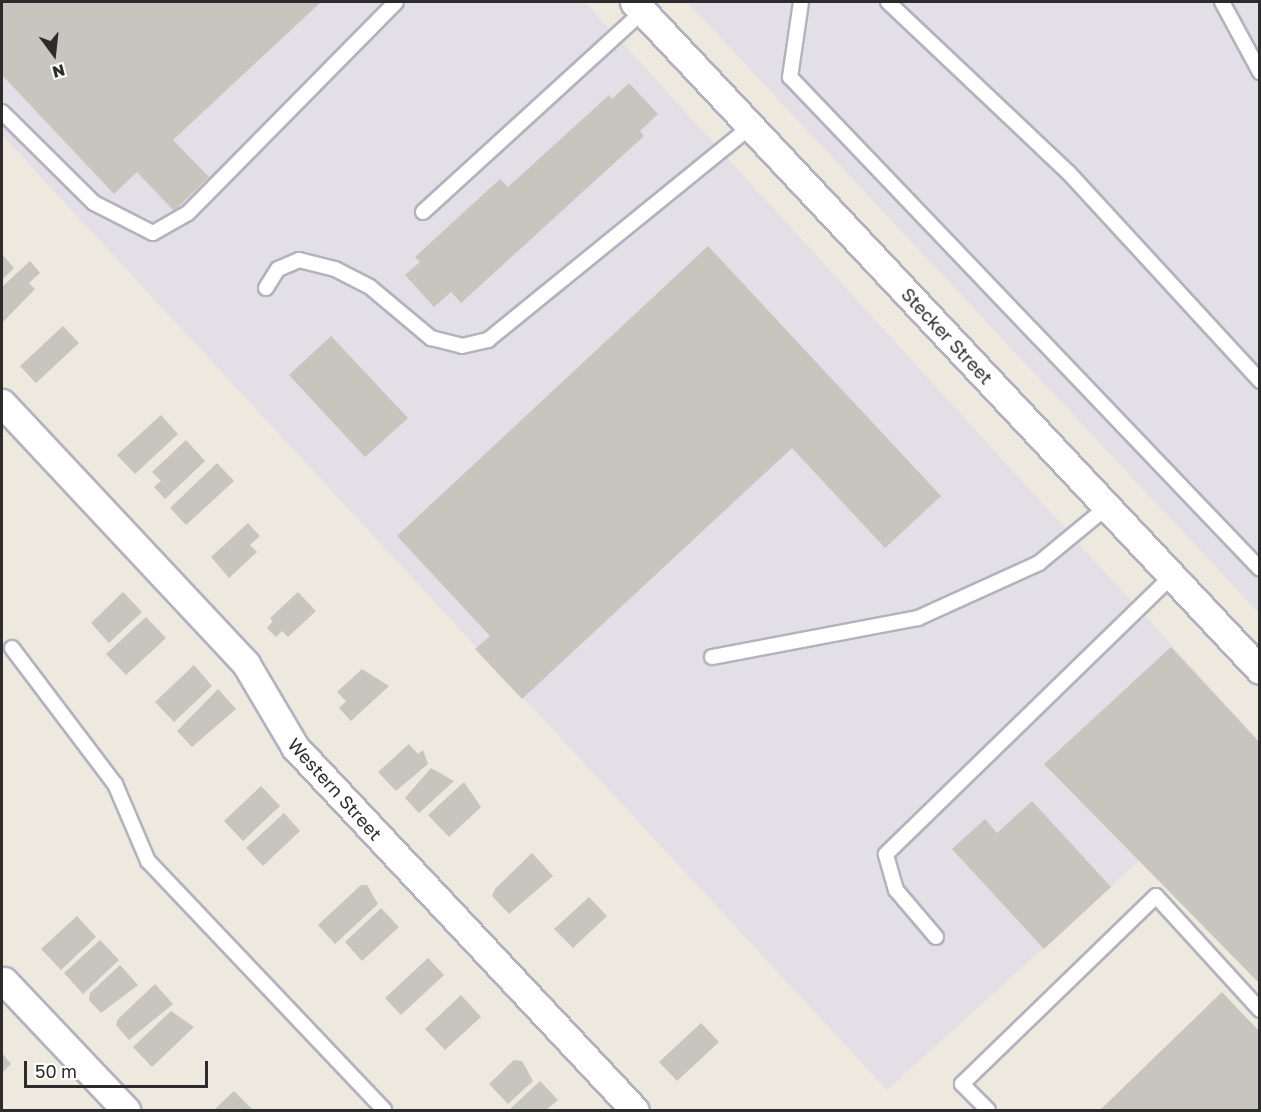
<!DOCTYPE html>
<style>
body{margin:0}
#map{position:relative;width:1261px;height:1112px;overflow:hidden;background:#ede9df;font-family:"Golos Text",sans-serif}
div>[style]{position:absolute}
.industrial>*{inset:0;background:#e2dfe6}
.building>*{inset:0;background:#c8c5be}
.roads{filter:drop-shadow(2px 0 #b2b3be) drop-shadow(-2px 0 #b2b3be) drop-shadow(0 2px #b2b3be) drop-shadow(0 -2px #b2b3be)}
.service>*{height:14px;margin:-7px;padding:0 7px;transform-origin:7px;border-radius:7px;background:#fff}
.minor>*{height:27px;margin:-13.5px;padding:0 13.5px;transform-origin:13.5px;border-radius:13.5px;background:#fff}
span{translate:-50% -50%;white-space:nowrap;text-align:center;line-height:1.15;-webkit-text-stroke:4.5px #fff;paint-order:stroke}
.street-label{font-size:18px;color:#2c2c2c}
.frame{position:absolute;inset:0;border:3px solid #2c2c2c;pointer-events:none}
.north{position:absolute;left:24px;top:24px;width:60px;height:60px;-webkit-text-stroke:4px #fff;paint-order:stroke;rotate:165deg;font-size:16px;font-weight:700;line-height:24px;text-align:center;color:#2c2c2c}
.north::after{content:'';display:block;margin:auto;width:21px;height:27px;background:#2c2c2c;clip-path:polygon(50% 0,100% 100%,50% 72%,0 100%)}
.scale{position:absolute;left:24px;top:1061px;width:184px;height:27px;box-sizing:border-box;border:3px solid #2c2c2c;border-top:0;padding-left:8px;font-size:18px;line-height:21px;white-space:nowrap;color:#2c2c2c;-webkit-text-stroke:4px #fff;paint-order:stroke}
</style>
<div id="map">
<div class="industrial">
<i style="clip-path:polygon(2px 2px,585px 2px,1259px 741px,1259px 752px,887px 1090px,2px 135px)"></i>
<i style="clip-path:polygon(687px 2px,1259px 2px,1259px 613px)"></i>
</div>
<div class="building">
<i style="clip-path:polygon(2px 2px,321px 2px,173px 140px,209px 177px,174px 211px,137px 172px,114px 194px,2px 75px)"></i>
<i style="clip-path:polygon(629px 83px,658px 114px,640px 131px,644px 136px,461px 303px,451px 292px,434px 307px,405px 275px,420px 262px,415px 257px,500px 179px,508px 187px,609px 95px,612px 99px)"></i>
<i style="clip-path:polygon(708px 246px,941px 496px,885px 548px,792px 448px,522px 699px,475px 649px,490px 636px,397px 536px)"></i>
<i style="clip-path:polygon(2px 254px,14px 268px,2px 280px)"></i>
<i style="clip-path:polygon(30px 261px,40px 273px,29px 283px,35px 289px,2px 323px,2px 287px)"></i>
<i style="clip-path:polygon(63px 326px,79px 343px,36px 383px,20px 366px)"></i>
<i style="clip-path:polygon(331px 336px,408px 418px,365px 457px,289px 375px)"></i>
<i style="clip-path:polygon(161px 415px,178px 434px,135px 474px,117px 455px)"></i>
<i style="clip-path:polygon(186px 440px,205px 461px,165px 499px,154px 487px,161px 481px,152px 472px)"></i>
<i style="clip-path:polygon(217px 463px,234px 481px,186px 525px,170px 508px)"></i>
<i style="clip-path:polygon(248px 523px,260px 536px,250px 545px,257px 552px,229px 578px,211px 557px)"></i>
<i style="clip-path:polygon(123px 592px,142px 612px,109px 643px,91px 623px)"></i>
<i style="clip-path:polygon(298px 592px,316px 611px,288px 637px,282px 631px,276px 637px,267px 628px,273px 621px,270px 618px)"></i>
<i style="clip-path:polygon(146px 617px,166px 638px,126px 675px,106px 654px)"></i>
<i style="clip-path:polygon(1171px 647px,1260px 743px,1260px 984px,1044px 764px)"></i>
<i style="clip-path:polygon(194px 665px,212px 686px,174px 722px,155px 702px)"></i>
<i style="clip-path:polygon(362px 669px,389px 686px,351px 721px,339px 708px,346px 701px,337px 692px)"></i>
<i style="clip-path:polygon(218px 689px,236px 709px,192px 747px,177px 731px)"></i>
<i style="clip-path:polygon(409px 744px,418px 754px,423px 750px,428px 764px,396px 791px,378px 772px)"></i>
<i style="clip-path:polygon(431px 768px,454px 781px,419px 813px,405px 798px)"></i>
<i style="clip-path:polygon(464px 782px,481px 807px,449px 837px,428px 815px)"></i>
<i style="clip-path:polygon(261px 786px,280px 806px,243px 841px,224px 821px)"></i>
<i style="clip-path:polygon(1032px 801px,1111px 887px,1044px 949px,952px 849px,985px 819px,997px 833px)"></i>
<i style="clip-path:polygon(284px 813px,300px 831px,263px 866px,246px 848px)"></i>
<i style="clip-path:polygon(532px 853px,553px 876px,509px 914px,492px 896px,495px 889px)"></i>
<i style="clip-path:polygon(361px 885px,367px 885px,378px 904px,335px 944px,318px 925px)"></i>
<i style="clip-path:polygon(589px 897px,607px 916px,573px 948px,554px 929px)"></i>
<i style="clip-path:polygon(381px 908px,399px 927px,362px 961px,345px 942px)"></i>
<i style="clip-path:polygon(77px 916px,96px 937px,61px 970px,41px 949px)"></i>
<i style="clip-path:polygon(100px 940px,119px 960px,83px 994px,64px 973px)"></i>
<i style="clip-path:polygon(428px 958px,444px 975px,401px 1015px,385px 998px)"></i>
<i style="clip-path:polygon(120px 965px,138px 985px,101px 1013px,89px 1000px,90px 993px)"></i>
<i style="clip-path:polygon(155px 984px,173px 1004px,129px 1040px,116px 1025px,118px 1019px)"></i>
<i style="clip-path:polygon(1222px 992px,1260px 1032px,1260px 1110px,1100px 1110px)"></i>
<i style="clip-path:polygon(461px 995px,481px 1017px,445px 1050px,425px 1029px)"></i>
<i style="clip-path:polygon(171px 1011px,194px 1027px,152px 1067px,133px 1047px)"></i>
<i style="clip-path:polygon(701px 1023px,719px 1042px,677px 1081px,659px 1062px)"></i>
<i style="clip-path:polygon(2px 1053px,11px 1064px,2px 1073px)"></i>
<i style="clip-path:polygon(514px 1060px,522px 1061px,533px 1081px,508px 1104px,489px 1084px)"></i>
<i style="clip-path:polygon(540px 1081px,558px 1100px,546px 1110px,509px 1110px)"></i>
<i style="clip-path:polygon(234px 1091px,253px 1110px,214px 1110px)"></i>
</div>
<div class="roads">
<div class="service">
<i style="left:801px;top:2px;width:76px;rotate:98.3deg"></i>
<i style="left:790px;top:77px;width:680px;rotate:46.31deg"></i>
<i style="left:888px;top:2px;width:248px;rotate:43.4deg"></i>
<i style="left:1068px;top:172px;width:284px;rotate:47.4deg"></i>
<i style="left:1222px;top:2px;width:80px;rotate:61.5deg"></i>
<i style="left:2px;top:112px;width:129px;rotate:44.7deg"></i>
<i style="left:94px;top:203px;width:66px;rotate:27deg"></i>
<i style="left:153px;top:233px;width:40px;rotate:-29.7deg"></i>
<i style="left:188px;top:213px;width:296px;rotate:-45.4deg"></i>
<i style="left:423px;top:212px;width:298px;rotate:-42.4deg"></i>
<i style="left:266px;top:288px;width:22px;rotate:-58deg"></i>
<i style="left:278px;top:269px;width:23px;rotate:-23deg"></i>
<i style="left:299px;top:260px;width:37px;rotate:14deg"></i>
<i style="left:335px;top:269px;width:39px;rotate:27deg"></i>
<i style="left:370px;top:287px;width:80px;rotate:39.9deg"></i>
<i style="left:431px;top:338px;width:32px;rotate:14deg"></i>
<i style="left:462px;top:346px;width:27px;rotate:-13deg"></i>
<i style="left:488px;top:340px;width:339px;rotate:-39.1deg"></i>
<i style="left:12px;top:648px;width:171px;rotate:52.9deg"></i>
<i style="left:115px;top:784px;width:84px;rotate:66.8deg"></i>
<i style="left:148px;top:861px;width:343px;rotate:46.5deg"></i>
<i style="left:712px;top:657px;width:210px;rotate:-10.7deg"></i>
<i style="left:918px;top:618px;width:133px;rotate:-24.4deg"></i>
<i style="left:1039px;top:563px;width:88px;rotate:-39.5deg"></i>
<i style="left:936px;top:937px;width:62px;rotate:-130.4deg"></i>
<i style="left:896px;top:890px;width:37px;rotate:-106deg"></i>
<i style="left:886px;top:854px;width:399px;rotate:-44.2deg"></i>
<i style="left:988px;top:1110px;width:37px;rotate:-135deg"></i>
<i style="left:962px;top:1084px;width:270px;rotate:-44.1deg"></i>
<i style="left:1156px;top:896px;width:154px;rotate:47.6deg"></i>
</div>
<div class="minor">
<i style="left:634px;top:2px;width:915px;rotate:46.86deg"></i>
<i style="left:2px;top:403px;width:357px;rotate:46.9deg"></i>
<i style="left:246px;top:664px;width:96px;rotate:59.4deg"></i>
<i style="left:295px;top:747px;width:497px;rotate:46.9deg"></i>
<i style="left:4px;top:981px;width:178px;rotate:46.6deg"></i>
</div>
</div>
<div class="street-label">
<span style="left:947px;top:336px;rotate:47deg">Stecker Street</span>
<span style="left:335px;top:789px;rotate:48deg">Western Street</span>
</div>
<div class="frame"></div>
<div class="north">N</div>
<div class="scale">50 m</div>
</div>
